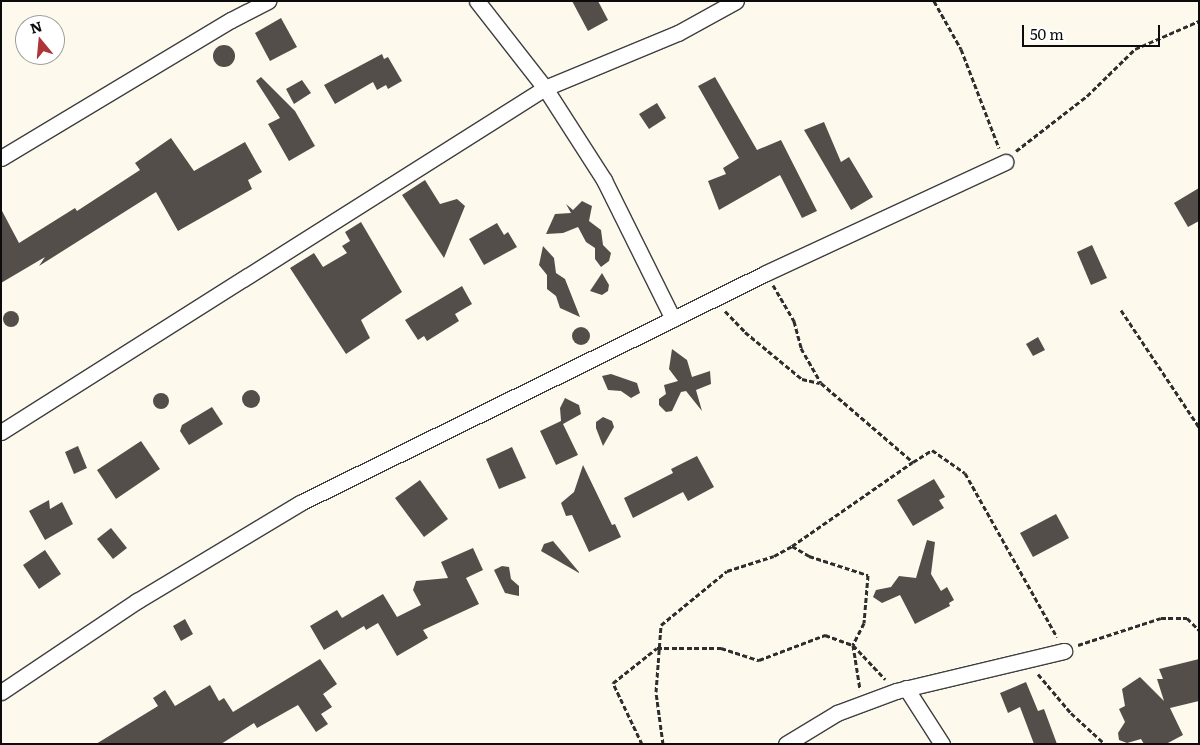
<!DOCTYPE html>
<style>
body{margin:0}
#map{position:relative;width:1200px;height:745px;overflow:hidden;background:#fdfaed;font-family:Literata,serif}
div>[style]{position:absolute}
.building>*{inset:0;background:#544e4a}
.round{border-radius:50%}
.path>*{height:3px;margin-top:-1.5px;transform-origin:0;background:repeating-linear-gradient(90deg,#2e2e2e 0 5px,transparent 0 7.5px)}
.roads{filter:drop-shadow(1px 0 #3f3f3f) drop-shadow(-1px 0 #3f3f3f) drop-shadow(0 1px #3f3f3f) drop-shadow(0 -1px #3f3f3f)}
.minor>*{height:15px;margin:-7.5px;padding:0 7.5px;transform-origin:7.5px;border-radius:7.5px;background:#fff}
span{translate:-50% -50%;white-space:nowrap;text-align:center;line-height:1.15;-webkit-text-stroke:5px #fff;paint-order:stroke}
.frame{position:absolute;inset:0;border:2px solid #0c0c0c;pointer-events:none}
.north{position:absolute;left:15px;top:15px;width:50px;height:50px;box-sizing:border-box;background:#fff;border:1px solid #9e9e9e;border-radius:50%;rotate:343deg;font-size:14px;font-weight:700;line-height:20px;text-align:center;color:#0c0c0c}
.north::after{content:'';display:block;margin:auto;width:18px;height:22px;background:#ad3437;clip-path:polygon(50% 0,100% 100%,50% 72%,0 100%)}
.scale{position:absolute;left:1022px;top:25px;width:138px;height:22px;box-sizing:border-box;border:2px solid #0c0c0c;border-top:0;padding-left:6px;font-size:15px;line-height:18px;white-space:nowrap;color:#0c0c0c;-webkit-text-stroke:4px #fff;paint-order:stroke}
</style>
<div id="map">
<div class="building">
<i style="clip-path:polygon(572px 1px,598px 1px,608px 20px,588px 31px)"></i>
<i style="clip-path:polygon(281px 18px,297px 47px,270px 61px,255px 33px)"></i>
<i class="round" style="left:213px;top:45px;width:22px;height:22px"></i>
<i style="clip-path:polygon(382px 54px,384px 59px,388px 57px,402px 81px,388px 89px,386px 85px,377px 90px,373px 82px,335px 104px,324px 85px)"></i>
<i style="clip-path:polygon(261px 77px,295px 111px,315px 146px,289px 161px,268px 124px,280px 118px,256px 81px)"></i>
<i style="clip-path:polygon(715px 77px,757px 150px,781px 140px,817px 211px,802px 218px,780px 175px,719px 210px,708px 181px,726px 174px,723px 168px,739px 158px,698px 86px)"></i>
<i style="clip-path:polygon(302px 80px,311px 93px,294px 104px,286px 89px)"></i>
<i style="clip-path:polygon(657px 103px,666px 118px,649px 129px,639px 114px)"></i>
<i style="clip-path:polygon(824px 122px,841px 162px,849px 157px,873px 197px,851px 210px,804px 130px)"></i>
<i style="clip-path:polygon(171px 138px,194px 171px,245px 142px,262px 172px,248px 180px,252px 189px,178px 231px,156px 192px,39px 266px,45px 257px,1px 283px,1px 209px,19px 243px,75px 208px,77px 211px,140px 170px,135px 163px)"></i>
<i style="clip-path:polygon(425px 180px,440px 204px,457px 199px,465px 206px,444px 258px,402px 195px)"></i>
<i style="clip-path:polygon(1199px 188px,1199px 221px,1188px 227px,1174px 203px)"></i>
<i style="clip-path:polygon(582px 201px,592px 206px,589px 221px,601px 230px,603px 245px,611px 253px,609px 261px,601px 267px,595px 259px,595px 248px,586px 242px,578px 227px,563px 233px,546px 234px,555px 214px,571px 213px,566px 204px,573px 210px)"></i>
<i style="clip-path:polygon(361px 222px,402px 292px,361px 320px,370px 338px,346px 354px,290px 268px,314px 253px,323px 267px,347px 253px,342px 246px,350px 241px,345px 232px)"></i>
<i style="clip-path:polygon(497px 223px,504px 235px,508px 232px,517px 247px,484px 265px,469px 239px)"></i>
<i style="clip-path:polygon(1092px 245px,1107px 278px,1091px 285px,1077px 252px)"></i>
<i style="clip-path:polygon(543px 246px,554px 258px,556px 273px,565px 279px,580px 317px,560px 308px,556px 296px,547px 289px,547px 275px,539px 265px)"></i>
<i style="clip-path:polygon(602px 273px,609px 285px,608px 291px,602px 295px,590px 291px)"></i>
<i style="clip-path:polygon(462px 286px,472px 304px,455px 314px,459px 321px,427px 341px,424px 336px,418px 340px,405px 320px)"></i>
<i class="round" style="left:3px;top:311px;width:16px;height:16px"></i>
<i class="round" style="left:572px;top:327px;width:18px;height:18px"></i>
<i style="clip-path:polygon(1038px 337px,1045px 350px,1033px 356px,1026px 344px)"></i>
<i style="clip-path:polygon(672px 349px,687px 360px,692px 377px,710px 371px,711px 384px,696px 390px,702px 411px,686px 391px,681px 392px,672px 411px,666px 412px,659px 405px,659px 399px,666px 394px,664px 385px,678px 381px,669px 369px)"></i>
<i style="clip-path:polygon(611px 374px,637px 383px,640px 393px,631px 398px,621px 391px,608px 390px,602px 376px)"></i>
<i class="round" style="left:242px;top:390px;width:18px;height:18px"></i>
<i class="round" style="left:153px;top:393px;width:16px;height:16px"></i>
<i style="clip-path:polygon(565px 398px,579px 405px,581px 414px,563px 424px,578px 455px,556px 465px,540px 431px,561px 421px,560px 408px)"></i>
<i style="clip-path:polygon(212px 407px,223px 424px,189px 445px,180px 431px,182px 425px)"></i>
<i style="clip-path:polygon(603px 417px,612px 421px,614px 427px,603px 446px,596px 428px,596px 422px)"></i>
<i style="clip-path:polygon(141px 441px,160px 469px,116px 499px,97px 470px)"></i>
<i style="clip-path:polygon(78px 446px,87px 468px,74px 474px,65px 452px)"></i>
<i style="clip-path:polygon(512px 447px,526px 478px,499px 489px,486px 459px)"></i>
<i style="clip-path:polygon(697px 456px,714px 487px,688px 501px,683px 492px,633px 518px,624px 498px,673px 473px,671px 469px)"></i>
<i style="clip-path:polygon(583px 465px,612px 525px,615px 524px,621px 537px,589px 552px,572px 515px,566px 516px,561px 503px,574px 492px)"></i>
<i style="clip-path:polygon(934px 479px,945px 497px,939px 500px,944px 508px,913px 526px,897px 500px)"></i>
<i style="clip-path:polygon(420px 480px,448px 519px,424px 537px,395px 498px)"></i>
<i style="clip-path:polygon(49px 500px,50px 509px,62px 502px,73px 524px,45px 540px,29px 511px)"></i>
<i style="clip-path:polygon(1056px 514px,1069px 538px,1033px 557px,1020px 533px)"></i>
<i style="clip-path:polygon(111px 528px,127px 548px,113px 559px,97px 539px)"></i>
<i style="clip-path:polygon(927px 540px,935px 542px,931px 574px,941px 591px,947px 587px,954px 600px,949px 603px,950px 606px,915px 624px,900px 595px,882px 603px,873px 597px,876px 590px,891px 587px,899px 576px,916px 578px)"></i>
<i style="clip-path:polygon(553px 541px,579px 572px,579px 573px,541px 551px,544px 544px)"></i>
<i style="clip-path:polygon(473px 548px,483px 570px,466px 578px,479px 604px,423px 630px,428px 638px,397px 656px,378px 623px,366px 630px,364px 626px,324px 650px,310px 626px,337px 610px,342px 618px,383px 594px,397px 617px,421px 605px,413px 590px,416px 581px,448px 578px,441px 562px)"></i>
<i style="clip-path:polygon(45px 550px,61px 574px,39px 589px,23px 565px)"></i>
<i style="clip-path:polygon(502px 566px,509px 567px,511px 579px,519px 586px,519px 596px,505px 593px,494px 570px)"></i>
<i style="clip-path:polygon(185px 619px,193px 634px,181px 641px,173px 626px)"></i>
<i style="clip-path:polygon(320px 659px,337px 684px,323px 694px,332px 707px,321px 714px,328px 724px,316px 732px,298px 705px,257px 728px,254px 723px,221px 744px,96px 744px,158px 706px,153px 698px,165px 690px,175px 706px,210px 685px,219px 701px,224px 698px,233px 712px)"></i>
<i style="clip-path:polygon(1199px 659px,1199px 701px,1170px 708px,1183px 735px,1166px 744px,1144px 744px,1141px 739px,1127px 743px,1119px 740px,1118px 733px,1125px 722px,1119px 709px,1125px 706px,1122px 689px,1140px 677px,1164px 701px,1157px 679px,1163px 679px,1159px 669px)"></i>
<i style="clip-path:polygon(1026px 682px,1038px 711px,1044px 709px,1057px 744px,1034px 744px,1020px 707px,1008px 713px,1000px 693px)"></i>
</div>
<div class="path">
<i style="left:934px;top:1px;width:55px;rotate:60.6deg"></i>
<i style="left:961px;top:49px;width:106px;rotate:69deg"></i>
<i style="left:1016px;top:151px;width:90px;rotate:-37.8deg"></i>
<i style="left:1087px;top:96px;width:67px;rotate:-44.4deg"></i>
<i style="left:1135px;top:49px;width:70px;rotate:-23.6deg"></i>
<i style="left:773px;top:285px;width:42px;rotate:59.7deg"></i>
<i style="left:794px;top:321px;width:28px;rotate:75deg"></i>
<i style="left:801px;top:348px;width:40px;rotate:60.3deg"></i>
<i style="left:821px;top:383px;width:121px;rotate:40.7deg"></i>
<i style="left:913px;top:462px;width:22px;rotate:-32deg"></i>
<i style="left:932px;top:450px;width:40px;rotate:34.9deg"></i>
<i style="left:965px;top:473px;width:188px;rotate:60.7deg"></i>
<i style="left:1121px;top:310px;width:141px;rotate:56.3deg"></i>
<i style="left:725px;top:311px;width:29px;rotate:46deg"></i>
<i style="left:745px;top:332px;width:74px;rotate:39.5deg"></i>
<i style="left:802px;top:379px;width:18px;rotate:13deg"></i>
<i style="left:792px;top:546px;width:147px;rotate:-34.8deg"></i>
<i style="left:1078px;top:645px;width:87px;rotate:-18deg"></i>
<i style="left:1161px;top:618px;width:26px"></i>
<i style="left:1187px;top:618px;width:17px;rotate:45deg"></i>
<i style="left:1038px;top:674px;width:51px;rotate:49.8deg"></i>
<i style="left:1071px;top:713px;width:46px;rotate:42.4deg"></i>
<i style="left:642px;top:744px;width:68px;rotate:-115.4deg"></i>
<i style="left:613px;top:683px;width:56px;rotate:-38.5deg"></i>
<i style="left:657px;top:648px;width:64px"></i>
<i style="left:721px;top:648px;width:40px;rotate:18deg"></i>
<i style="left:759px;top:660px;width:71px;rotate:-20.7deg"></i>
<i style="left:825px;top:635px;width:30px;rotate:20deg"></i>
<i style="left:853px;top:645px;width:45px;rotate:81deg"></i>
<i style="left:663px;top:744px;width:52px;rotate:-97.7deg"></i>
<i style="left:656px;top:692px;width:67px;rotate:-85.7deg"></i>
<i style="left:661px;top:625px;width:85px;rotate:-39.3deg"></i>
<i style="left:727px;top:571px;width:49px;rotate:-17.7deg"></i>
<i style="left:774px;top:556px;width:21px;rotate:-29deg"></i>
<i style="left:792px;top:546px;width:20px;rotate:30deg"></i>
<i style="left:809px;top:556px;width:62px;rotate:17.9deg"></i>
<i style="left:868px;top:575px;width:48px;rotate:94.8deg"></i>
<i style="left:864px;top:623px;width:25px;rotate:117deg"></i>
<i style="left:853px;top:645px;width:47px;rotate:46.7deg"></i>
</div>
<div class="roads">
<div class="minor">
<i style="left:477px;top:1px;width:110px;rotate:52deg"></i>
<i style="left:545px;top:88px;width:109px;rotate:57.3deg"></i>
<i style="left:604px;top:180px;width:155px;rotate:63.6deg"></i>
<i style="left:1px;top:158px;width:268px;rotate:-31deg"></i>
<i style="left:231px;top:20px;width:42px;rotate:-27.2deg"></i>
<i style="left:1px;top:432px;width:644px;rotate:-32.31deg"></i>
<i style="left:545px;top:88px;width:144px;rotate:-22.5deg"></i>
<i style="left:678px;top:33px;width:66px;rotate:-28.9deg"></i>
<i style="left:906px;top:688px;width:67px;rotate:57.3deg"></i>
<i style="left:1px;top:692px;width:164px;rotate:-33.8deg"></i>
<i style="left:137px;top:601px;width:190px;rotate:-31deg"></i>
<i style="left:300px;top:503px;width:520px;rotate:-26.27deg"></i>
<i style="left:766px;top:273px;width:264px;rotate:-24.9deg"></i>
<i style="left:786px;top:744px;width:60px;rotate:-31.3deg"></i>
<i style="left:837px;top:713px;width:63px;rotate:-20.4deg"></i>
<i style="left:896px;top:691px;width:173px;rotate:-13.4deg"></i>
</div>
</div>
<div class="frame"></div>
<div class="north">N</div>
<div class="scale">50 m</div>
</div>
